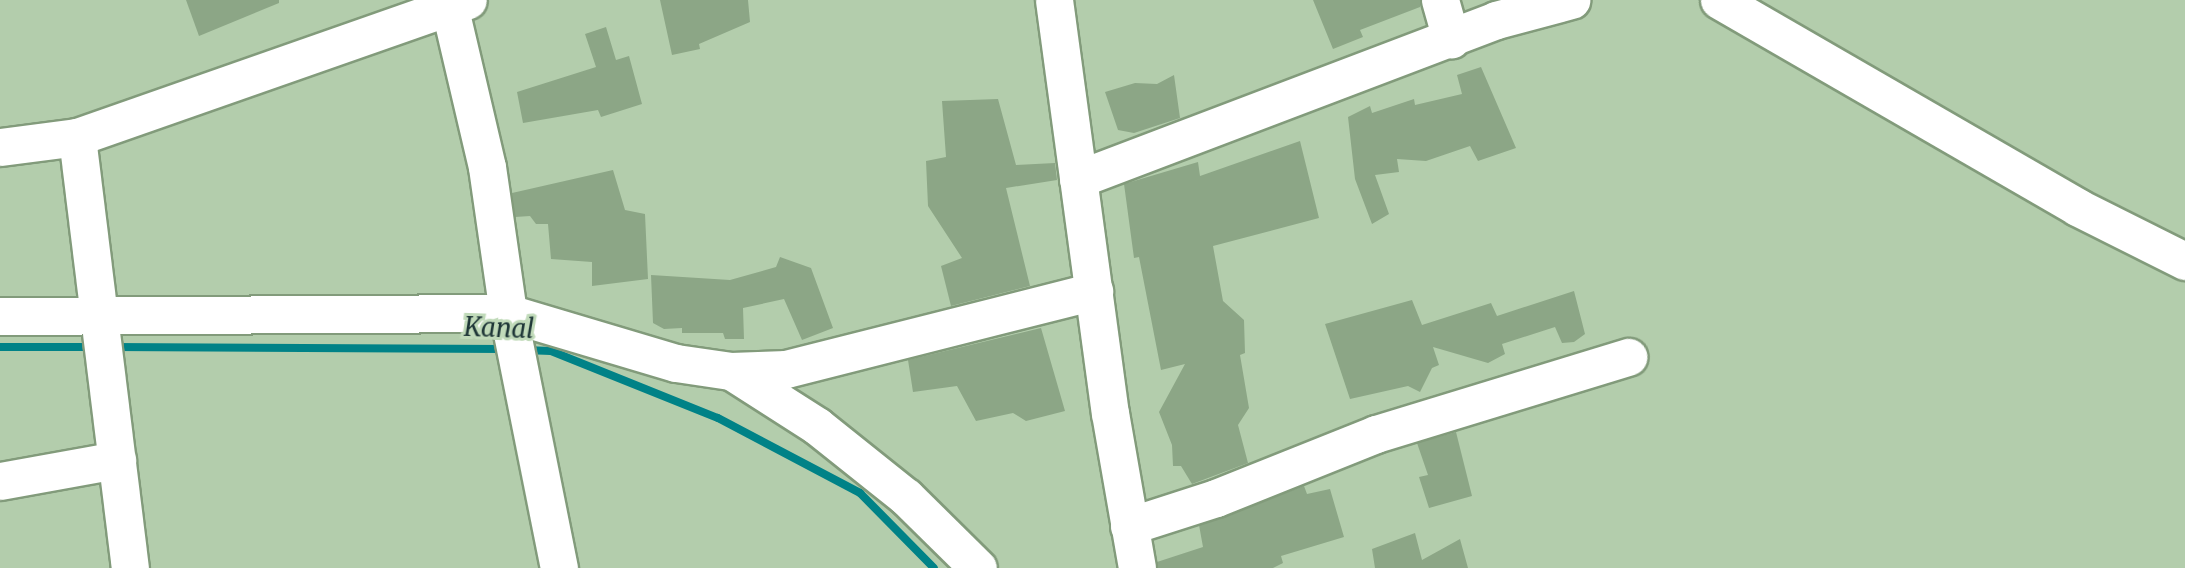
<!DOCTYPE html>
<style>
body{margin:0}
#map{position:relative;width:2185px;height:568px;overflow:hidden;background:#b3cdac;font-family:Merriweather,serif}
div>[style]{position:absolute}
.stream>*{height:8px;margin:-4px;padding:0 4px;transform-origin:4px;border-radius:4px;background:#008287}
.building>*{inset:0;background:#8ca686}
.roads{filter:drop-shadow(2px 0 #829b7b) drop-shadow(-2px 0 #829b7b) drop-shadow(0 2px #829b7b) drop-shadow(0 -2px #829b7b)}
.minor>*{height:37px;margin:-18.5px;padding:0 18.5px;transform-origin:18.5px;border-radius:18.5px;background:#fff}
span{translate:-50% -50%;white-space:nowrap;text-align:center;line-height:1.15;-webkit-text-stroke:6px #c0dab9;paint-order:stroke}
.water-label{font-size:26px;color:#1e3637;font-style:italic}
</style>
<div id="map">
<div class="stream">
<i style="left:0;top:347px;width:95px"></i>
<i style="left:111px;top:347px;width:393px;rotate:0.3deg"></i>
<i style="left:524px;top:350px;width:27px;rotate:2deg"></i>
<i style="left:551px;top:351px;width:180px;rotate:21.9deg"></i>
<i style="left:718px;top:418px;width:161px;rotate:27.8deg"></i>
<i style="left:860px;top:493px;width:105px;rotate:45.4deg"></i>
</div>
<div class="building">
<i style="clip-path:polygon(186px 0,279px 0,279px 3px,199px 36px)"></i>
<i style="clip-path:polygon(660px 0,748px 0,750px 22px,699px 44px,700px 49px,672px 55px)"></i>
<i style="clip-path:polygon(1313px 0,1420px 0,1420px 7px,1360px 30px,1363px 37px,1333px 49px)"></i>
<i style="clip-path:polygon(606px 27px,616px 60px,629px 56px,642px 104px,601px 117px,598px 110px,523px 123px,517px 92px,596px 67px,585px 34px)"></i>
<i style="clip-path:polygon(1481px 67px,1516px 148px,1478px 161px,1470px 146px,1426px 161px,1397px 159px,1399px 172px,1375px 175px,1389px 214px,1372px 224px,1355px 179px,1348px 117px,1370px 106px,1372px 113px,1414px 99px,1415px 105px,1462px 94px,1457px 75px)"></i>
<i style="clip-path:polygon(1174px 75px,1180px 118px,1134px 133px,1118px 130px,1105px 92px,1135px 83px,1157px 84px)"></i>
<i style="clip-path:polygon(998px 99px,1016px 165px,1055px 163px,1057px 180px,1006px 188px,1030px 286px,951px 306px,941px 266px,962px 258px,928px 206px,926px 161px,946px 157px,942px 101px)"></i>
<i style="clip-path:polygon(1300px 141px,1319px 218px,1213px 246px,1223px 301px,1244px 320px,1245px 353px,1240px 355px,1249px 408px,1238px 425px,1248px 463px,1192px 484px,1181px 466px,1173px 466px,1172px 445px,1159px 412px,1185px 364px,1161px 370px,1139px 257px,1134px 258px,1124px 184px,1198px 162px,1200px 176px)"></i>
<i style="clip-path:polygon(613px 170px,625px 210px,645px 214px,648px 279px,592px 286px,592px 262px,551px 259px,548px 224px,536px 224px,530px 216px,515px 217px,512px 193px)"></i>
<i style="clip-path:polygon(780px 257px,811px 268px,833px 328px,802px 340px,784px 299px,743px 308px,744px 339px,725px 339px,723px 333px,682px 333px,682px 328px,664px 329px,653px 323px,651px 275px,730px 280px,776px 267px)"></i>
<i style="clip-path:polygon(1574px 291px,1585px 334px,1574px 342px,1562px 343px,1555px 327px,1502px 344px,1505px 354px,1488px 363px,1433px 347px,1439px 365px,1432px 368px,1420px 392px,1408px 386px,1350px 399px,1325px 324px,1412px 300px,1422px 325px,1491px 303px,1497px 316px)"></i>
<i style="clip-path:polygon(1041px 328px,1065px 411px,1026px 421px,1013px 413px,976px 421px,957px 386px,913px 392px,908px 360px)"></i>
<i style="clip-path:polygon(1456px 432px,1472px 496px,1429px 508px,1419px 477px,1428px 475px,1417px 443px)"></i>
<i style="clip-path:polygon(1304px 486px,1307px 494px,1330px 489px,1344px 537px,1281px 556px,1283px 563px,1273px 568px,1157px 568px,1157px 562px,1203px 547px,1199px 525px)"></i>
<i style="clip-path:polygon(1415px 533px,1422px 560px,1460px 539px,1468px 568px,1375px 568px,1372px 549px)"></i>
</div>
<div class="roads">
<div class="minor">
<i style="left:1054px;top:0;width:417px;rotate:82.3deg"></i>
<i style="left:1110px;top:413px;width:157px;rotate:80.1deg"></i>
<i style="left:1440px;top:0;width:41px;rotate:74.2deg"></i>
<i style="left:1719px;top:0;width:414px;rotate:30deg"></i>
<i style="left:2077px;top:207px;width:121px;rotate:26.6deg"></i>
<i style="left:449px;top:5px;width:166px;rotate:76.8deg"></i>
<i style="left:487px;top:167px;width:148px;rotate:81.8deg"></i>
<i style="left:508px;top:313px;width:260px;rotate:78.7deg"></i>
<i style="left:77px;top:137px;width:434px;rotate:83deg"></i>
<i style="left:0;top:147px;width:78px;rotate:-7.4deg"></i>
<i style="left:77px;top:137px;width:414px;rotate:-19.3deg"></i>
<i style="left:1078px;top:179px;width:447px;rotate:-20.8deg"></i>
<i style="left:1496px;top:20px;width:78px;rotate:-14.9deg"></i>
<i style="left:0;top:316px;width:508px;rotate:-0.34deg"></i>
<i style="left:508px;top:313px;width:175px;rotate:16.6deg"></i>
<i style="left:676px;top:363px;width:56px;rotate:8.3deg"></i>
<i style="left:731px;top:371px;width:55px;rotate:-2.1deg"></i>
<i style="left:786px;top:369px;width:318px;rotate:-14.2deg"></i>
<i style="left:731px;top:371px;width:102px;rotate:32.6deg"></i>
<i style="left:817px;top:426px;width:114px;rotate:38.6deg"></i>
<i style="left:906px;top:497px;width:101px;rotate:44.6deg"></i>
<i style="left:0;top:481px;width:119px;rotate:-10.2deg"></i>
<i style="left:1129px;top:526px;width:91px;rotate:-17.8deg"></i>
<i style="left:1216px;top:498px;width:172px;rotate:-21.8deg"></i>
<i style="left:1376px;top:434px;width:264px;rotate:-17deg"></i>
</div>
</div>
<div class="water-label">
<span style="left:499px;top:328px;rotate:2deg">Kanal</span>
</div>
</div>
